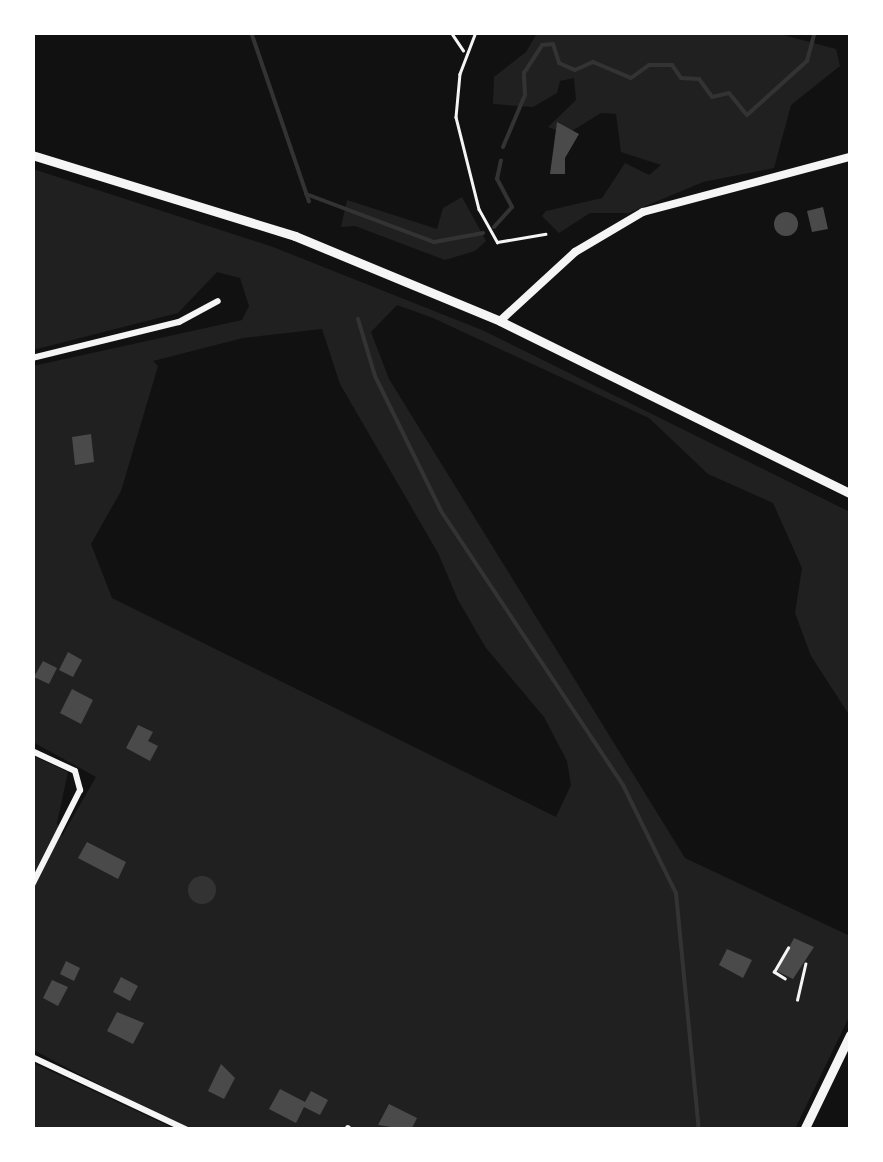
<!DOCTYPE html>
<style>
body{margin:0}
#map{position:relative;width:883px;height:1162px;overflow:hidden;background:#111;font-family:"Fira Sans Condensed",sans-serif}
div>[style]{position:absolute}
.green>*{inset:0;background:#202020}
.water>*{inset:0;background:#333}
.round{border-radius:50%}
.stream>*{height:4px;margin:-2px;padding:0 2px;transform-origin:2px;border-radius:2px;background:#333}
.building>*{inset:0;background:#4a4a4a}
.path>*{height:2.5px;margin:-1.25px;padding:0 1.25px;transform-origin:1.25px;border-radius:1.25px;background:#f5f5f5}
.service>*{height:2.5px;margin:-1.25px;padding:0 1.25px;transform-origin:1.25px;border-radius:1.25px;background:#f5f5f5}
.minor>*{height:6px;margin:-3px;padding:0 3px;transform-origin:3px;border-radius:3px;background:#f5f5f5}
.secondary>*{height:8px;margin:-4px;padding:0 4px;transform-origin:4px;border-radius:4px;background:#f5f5f5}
.primary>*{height:9px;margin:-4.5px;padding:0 4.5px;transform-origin:4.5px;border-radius:4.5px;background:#f5f5f5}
span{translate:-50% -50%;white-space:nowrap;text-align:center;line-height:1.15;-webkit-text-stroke:8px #fff;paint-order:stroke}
.frame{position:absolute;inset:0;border:35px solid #fff;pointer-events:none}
</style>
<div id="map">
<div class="green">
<i style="clip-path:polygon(537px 33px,776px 33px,836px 49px,840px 66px,791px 105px,774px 168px,703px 182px,629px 213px,590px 213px,559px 233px,542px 216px,546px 211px,602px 198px,625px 163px,649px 175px,661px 165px,621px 152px,616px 114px,601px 113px,567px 134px,548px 127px,576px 100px,574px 78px,560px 81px,557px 93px,533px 107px,493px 104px,494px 77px,526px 52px)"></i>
<i style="clip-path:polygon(evenodd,33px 169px,273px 247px,482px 330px,850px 512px,850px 716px,811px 656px,795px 613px,802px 568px,773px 503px,708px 474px,649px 418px,433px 318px,397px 305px,371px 332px,389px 379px,685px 858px,850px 936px,850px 1015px,795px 1129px,185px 1129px,33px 1050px,33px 756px,68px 772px,57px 823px,62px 836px,96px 777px,33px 742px,33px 366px,242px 320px,249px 306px,240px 278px,217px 272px,178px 313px,33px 350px,33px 169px,322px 329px,340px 384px,438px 553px,458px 600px,486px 648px,544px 717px,567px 761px,571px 785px,556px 817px,112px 598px,91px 544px,121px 491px,158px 366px,153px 361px,243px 338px,322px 329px)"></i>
<i style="clip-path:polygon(462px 197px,486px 241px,475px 251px,445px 260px,355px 226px,341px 227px,347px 200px,437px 229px,443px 208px)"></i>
<i style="clip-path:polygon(33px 1063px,100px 1094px,175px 1129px,33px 1129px)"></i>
</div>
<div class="water">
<i class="round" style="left:188px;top:876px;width:28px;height:28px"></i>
</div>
<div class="stream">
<i style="left:251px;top:32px;width:179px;rotate:71.1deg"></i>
<i style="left:503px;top:147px;width:56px;rotate:-67.1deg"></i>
<i style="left:525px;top:95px;width:22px;rotate:-93deg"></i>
<i style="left:524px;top:73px;width:33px;rotate:-57deg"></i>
<i style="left:542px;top:45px;width:11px;rotate:-5deg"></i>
<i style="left:553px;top:44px;width:20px;rotate:72deg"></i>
<i style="left:559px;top:63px;width:17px;rotate:24deg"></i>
<i style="left:575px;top:70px;width:20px;rotate:-24deg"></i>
<i style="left:593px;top:62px;width:41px;rotate:22.8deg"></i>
<i style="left:631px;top:78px;width:22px;rotate:-36deg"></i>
<i style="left:649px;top:65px;width:23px"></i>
<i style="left:672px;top:65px;width:16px;rotate:55deg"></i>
<i style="left:681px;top:78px;width:18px;rotate:3deg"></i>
<i style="left:699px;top:79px;width:22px;rotate:54deg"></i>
<i style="left:712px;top:97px;width:17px;rotate:-13deg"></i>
<i style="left:729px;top:93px;width:28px;rotate:51deg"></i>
<i style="left:747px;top:115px;width:81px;rotate:-42deg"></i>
<i style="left:807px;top:61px;width:30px;rotate:-75deg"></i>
<i style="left:306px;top:194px;width:137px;rotate:20.6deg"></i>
<i style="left:434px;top:242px;width:50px;rotate:-10.4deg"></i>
<i style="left:494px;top:227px;width:27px;rotate:-48deg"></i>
<i style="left:512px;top:207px;width:32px;rotate:-118deg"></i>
<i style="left:497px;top:179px;width:19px;rotate:-78deg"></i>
<i style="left:358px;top:319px;width:59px;rotate:73.4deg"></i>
<i style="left:375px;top:376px;width:150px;rotate:63.9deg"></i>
<i style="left:441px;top:511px;width:329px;rotate:56.4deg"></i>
<i style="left:623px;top:785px;width:120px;rotate:63.9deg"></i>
<i style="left:676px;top:893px;width:238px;rotate:84.5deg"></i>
</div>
<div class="building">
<i style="clip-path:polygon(557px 122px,579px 134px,565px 158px,565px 174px,550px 174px)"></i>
<i style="clip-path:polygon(823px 207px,828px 229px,812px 232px,807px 211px)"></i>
<i class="round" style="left:774px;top:212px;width:24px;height:24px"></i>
<i style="clip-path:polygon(91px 434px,94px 462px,75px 465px,72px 437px)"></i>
<i style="clip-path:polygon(68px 652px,82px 660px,73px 677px,59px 670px)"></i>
<i style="clip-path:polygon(43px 661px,57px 668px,49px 684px,34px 677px)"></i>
<i style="clip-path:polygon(72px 689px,93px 700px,81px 724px,60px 713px)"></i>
<i style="clip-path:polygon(138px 725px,153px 732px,148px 741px,158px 746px,150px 761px,126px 748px)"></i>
<i style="clip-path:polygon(87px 842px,126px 862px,118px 879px,78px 858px)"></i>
<i style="clip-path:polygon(794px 938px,814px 947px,793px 979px,777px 971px)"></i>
<i style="clip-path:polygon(727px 949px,752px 960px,743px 978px,719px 965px)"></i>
<i style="clip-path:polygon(66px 961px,80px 968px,74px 981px,60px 974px)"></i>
<i style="clip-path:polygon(121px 977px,138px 986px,130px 1001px,113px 992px)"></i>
<i style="clip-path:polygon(52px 980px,68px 987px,58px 1006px,43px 998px)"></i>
<i style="clip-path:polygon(117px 1012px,144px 1023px,133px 1044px,107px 1031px)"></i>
<i style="clip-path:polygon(221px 1064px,235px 1078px,224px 1099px,208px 1091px)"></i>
<i style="clip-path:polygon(280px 1089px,305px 1102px,311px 1091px,328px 1100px,320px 1115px,304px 1107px,296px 1123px,269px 1109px)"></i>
<i style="clip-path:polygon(389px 1104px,417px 1118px,411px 1130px,378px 1125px)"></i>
</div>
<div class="path">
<i style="left:785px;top:979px;width:13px;rotate:-148deg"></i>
<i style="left:774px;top:972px;width:28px;rotate:-60deg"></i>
<i style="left:797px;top:1000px;width:37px;rotate:-77deg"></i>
</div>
<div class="service">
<i style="left:451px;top:32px;width:22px;rotate:56deg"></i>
<i style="left:476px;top:32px;width:45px;rotate:110.9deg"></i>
<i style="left:460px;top:74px;width:43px;rotate:95.3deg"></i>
<i style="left:456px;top:117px;width:95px;rotate:76deg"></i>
<i style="left:479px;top:209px;width:38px;rotate:61deg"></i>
<i style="left:497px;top:242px;width:49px;rotate:-9.5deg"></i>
</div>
<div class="minor">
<i style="left:32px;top:358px;width:151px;rotate:-13.8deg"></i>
<i style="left:179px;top:322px;width:44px;rotate:-28.3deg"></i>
<i style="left:32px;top:751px;width:47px;rotate:24.9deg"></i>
<i style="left:75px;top:771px;width:20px;rotate:75deg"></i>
<i style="left:80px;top:790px;width:106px;rotate:116.8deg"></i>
<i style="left:32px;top:1057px;width:171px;rotate:25.2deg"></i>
<i style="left:347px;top:1130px;width:2px;rotate:-63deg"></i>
</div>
<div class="secondary">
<i style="left:500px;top:321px;width:102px;rotate:-42.6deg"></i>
<i style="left:575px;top:252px;width:79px;rotate:-30.5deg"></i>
<i style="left:643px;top:212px;width:214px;rotate:-14.9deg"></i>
</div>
<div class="primary">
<i style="left:32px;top:155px;width:275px;rotate:17.1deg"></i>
<i style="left:295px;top:236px;width:222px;rotate:22.5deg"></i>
<i style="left:500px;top:321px;width:390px;rotate:26.2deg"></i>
<i style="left:804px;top:1130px;width:106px;rotate:-64.2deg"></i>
</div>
<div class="frame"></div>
</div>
